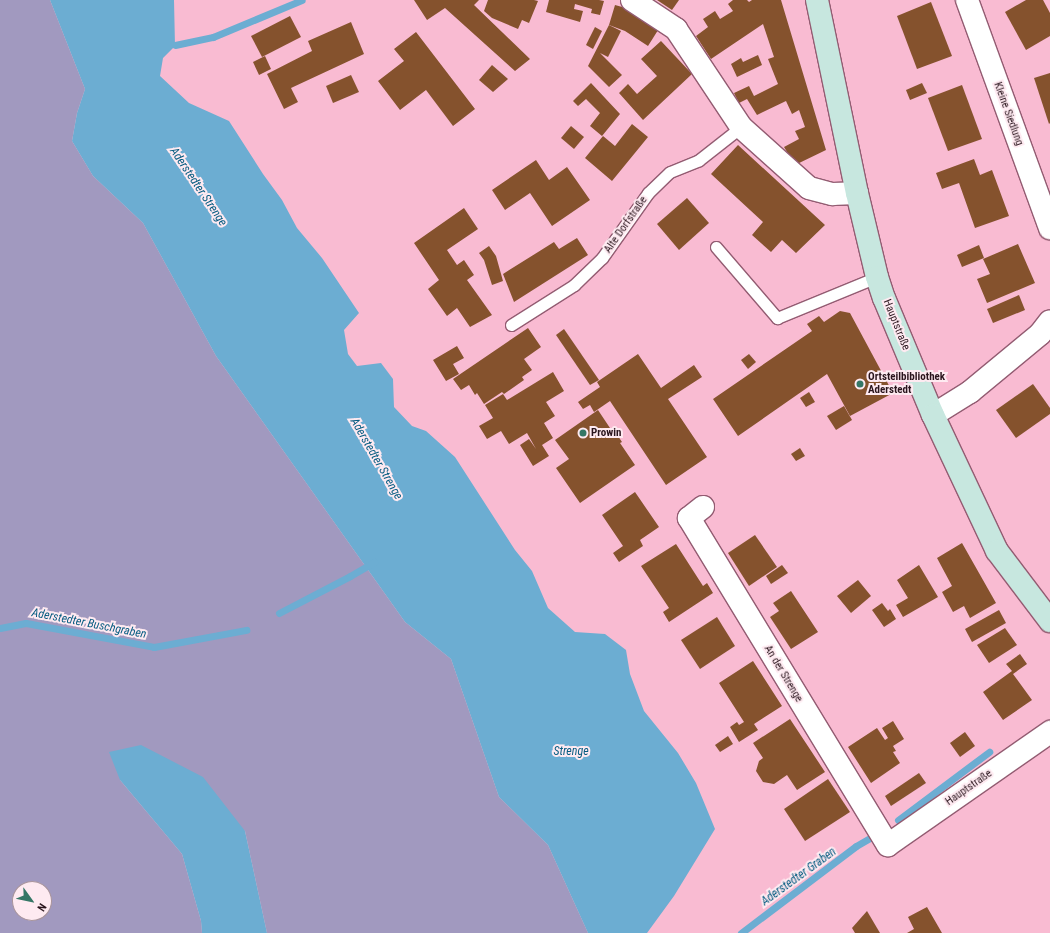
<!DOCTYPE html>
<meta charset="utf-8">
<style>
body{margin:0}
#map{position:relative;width:1050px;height:933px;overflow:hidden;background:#f9bbd2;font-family:"Roboto Condensed",sans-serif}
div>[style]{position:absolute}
.green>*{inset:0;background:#a199bf}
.water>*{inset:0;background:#6cadd2}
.stream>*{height:7px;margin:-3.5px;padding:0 3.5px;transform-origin:3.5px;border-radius:3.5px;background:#6cadd2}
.building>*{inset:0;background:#85522d}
.roads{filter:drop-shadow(1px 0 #935c72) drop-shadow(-1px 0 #935c72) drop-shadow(0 1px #935c72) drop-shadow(0 -1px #935c72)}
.lane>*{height:11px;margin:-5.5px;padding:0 5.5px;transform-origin:5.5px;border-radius:5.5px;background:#fff}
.street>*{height:22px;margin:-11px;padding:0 11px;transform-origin:11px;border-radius:11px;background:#fff}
.secondary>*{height:22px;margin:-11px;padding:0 11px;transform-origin:11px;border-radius:11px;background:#c7e7df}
.dots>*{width:11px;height:11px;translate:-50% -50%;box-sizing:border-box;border:2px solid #feeaf1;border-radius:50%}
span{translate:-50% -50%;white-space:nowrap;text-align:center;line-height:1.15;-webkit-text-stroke:4px #feeaf1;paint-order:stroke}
.street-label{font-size:11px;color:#2a151d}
.poi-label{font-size:11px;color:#2a151d;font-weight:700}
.left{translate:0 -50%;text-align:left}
.water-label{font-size:12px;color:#065c81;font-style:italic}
.north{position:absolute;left:12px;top:881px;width:40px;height:40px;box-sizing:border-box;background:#feeaf1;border:1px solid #a9959c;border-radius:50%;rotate:123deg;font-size:11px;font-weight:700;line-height:16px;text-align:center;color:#2a151d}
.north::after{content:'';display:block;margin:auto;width:14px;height:18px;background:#357766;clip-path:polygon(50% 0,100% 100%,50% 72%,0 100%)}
</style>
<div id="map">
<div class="green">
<i style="clip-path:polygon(evenodd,0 0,50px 0,85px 89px,77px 113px,72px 141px,93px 176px,143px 223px,216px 356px,405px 622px,451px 659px,499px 797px,548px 845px,588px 933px,267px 933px,245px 831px,120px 780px,182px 854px,201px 921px,202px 933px,0 933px,0 0,20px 889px,44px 889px,44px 913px,20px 913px,20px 889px)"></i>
</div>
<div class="water">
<i style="clip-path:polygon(50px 0,174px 0,175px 46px,163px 58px,160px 76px,189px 103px,229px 121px,263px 174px,282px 200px,297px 228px,322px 258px,359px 313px,344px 330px,348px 354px,357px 366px,381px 363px,393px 379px,394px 407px,412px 426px,426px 431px,455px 457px,515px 550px,532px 571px,548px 608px,575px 632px,605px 634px,626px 650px,630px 674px,644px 711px,678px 753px,696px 783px,715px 829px,674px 896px,647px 933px,588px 933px,548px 845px,499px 797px,451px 659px,405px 622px,216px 356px,143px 223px,93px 176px,72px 141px,77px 113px,85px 89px)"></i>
<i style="clip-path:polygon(141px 745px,203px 777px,245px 831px,267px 933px,202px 933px,201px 921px,182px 854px,120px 780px,109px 752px)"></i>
</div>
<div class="stream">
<i style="left:175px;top:45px;width:39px;rotate:-12deg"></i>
<i style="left:213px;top:37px;width:96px;rotate:-22.6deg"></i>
<i style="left:279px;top:613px;width:80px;rotate:-27.5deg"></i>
<i style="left:350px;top:576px;width:28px;rotate:-30deg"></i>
<i style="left:0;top:628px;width:26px;rotate:-11deg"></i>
<i style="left:26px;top:623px;width:130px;rotate:10.6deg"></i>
<i style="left:154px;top:647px;width:94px;rotate:-10.5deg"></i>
<i style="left:898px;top:820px;width:114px;rotate:-36.8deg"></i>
<i style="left:741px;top:933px;width:144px;rotate:-37.1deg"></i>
<i style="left:856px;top:846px;width:16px;rotate:-30deg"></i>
</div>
<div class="building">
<i style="clip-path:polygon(414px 0,479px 0,474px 5px,530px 59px,515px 71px,445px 8px,427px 20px)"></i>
<i style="clip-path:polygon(488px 0,534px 0,538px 1px,529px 23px,522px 20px,518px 29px,492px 18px,484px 11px)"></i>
<i style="clip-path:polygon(549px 0,599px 0,604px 1px,600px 15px,591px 13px,592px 9px,575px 4px,574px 9px,583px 11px,580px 22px,546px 12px)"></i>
<i style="clip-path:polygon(657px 0,679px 0,672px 10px)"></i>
<i style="clip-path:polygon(733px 0,747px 0,749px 2px,752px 0,781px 0,826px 150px,795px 165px,784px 147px,799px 139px,795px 131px,805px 127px,799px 110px,792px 114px,786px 101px,757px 115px,747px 99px,739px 103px,734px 93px,749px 86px,754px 96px,778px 84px,768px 59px,774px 57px,763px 24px,711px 59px,696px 36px,708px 27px,703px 19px,715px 11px,720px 19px,733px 11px,728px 4px)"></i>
<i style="clip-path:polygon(1026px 0,1043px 0,1050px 13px,1050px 36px,1026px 50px,1005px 12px)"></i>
<i style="clip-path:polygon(931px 2px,952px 56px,917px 69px,897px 16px)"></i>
<i style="clip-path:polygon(615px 5px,633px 10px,660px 27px,648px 46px,625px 31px,609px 25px)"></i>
<i style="clip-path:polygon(290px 16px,301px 37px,262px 57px,251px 36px)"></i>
<i style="clip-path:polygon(351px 22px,364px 54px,291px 88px,298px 102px,284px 109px,267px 74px,312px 51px,308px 41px)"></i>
<i style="clip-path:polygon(609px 25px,621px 31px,608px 57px,600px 53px,622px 75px,609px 87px,588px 66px)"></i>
<i style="clip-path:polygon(595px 27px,602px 31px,593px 49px,586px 45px)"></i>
<i style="clip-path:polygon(416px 32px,475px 109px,453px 126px,426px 90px,400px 110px,378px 81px,404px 61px,394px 49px)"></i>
<i style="clip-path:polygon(661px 41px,692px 74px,643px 120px,619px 93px,628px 84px,637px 94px,657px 76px,641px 59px)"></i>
<i style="clip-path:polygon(758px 55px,762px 65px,737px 77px,731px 64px,741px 58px,743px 62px)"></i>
<i style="clip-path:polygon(265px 56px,271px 69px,259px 75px,253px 62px)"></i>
<i style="clip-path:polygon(492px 65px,508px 79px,493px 92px,479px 80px)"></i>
<i style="clip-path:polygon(1050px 73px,1050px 123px,1049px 124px,1034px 78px)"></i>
<i style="clip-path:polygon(351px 75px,359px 92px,333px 103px,326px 86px)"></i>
<i style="clip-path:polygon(591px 83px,620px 114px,602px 136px,590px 126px,600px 113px,586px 99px,578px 106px,573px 101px)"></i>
<i style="clip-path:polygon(922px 83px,927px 93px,910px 100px,906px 90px)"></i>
<i style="clip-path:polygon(962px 85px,982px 139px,948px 151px,928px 98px)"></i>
<i style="clip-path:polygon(632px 124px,648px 137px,612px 181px,585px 158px,603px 136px,615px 146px)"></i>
<i style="clip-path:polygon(571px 126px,584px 137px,574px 149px,561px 138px)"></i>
<i style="clip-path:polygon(738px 145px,825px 225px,796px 253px,782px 240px,771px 252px,752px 235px,763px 222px,711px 174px)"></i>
<i style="clip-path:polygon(974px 159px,980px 175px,992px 170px,1009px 216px,975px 228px,959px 183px,942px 189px,936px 173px)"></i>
<i style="clip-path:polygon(536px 160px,549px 180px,567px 167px,590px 200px,552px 226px,530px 193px,505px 210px,492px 190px)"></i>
<i style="clip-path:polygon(687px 198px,709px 223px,679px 250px,657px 224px)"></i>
<i style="clip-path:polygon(464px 208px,478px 229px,447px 250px,457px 265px,464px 260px,474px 275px,467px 280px,492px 315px,470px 327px,457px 308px,447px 316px,428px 289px,439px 280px,414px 243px)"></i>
<i style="clip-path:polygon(577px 238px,588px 255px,514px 302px,503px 274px,554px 242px,559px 249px)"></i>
<i style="clip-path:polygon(1018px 244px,1035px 283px,987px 303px,977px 279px,990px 274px,983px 259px)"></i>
<i style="clip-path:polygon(979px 245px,984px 258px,962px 267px,957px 255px)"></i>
<i style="clip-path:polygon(489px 246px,496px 256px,503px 281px,492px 285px,484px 260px,479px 253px)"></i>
<i style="clip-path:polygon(1019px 295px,1025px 310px,993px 323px,987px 309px)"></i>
<i style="clip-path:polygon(840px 311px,850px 313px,893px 393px,850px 416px,827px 374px,738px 436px,713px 399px,812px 331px,807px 324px,819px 316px,824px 322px)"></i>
<i style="clip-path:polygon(528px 328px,541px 347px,524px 359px,532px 370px,522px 377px,524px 380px,504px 394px,502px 392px,484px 404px,477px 393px,475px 395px,469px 385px,461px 390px,453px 379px)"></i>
<i style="clip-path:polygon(564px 329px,599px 380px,590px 385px,556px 335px)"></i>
<i style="clip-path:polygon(457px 346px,464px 358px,453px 364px,459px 374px,446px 381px,433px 360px)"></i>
<i style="clip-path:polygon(638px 354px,661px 388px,694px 365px,702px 377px,668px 399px,707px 457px,666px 485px,610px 401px,594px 412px,590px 405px,583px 409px,578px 402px,600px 387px,597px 382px)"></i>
<i style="clip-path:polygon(749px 354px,756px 362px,748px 369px,741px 360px)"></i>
<i style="clip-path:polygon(553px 372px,564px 391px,546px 402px,555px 416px,544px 423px,553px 438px,542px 445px,549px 456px,533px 466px,520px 445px,529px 439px,536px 449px,527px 433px,509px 444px,501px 431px,487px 439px,479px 426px,493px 418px,485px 405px,503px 394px,507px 400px)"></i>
<i style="clip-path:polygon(1033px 384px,1050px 408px,1050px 414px,1016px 438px,996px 410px)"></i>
<i style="clip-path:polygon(809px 392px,815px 402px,806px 407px,800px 398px)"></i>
<i style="clip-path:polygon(844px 406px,852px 420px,836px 430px,827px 416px)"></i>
<i style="clip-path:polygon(598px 410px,612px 431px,614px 430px,622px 442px,620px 443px,635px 465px,580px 503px,556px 468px,569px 459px,555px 440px)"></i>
<i style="clip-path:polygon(800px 448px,805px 456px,796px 461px,791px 454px)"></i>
<i style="clip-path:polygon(635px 492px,659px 527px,640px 540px,643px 546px,619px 562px,613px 553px,623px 546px,602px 515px)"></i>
<i style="clip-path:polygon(755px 535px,777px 567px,749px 586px,728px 553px)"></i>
<i style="clip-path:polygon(962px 543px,996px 603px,970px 618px,964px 606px,953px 612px,942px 592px,952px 586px,937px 558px)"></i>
<i style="clip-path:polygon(676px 544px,703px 586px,707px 583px,713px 593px,669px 622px,663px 612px,669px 608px,641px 566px)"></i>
<i style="clip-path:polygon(782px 565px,788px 573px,771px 584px,766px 576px)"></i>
<i style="clip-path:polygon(919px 565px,938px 597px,903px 617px,896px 605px,908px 598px,897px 580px)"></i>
<i style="clip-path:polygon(858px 580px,871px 596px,851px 613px,837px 596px)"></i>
<i style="clip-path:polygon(791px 591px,818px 632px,791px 649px,770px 617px,779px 611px,773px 603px)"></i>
<i style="clip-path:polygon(882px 603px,888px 611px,890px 609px,896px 619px,884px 627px,872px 610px)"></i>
<i style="clip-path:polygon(999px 610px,1006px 623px,972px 642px,965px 629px)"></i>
<i style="clip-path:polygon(717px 617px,735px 646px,700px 669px,681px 640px)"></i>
<i style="clip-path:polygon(1005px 628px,1017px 645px,989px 663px,977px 645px)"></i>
<i style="clip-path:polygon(1020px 654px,1027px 664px,1013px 674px,1032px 700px,1003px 720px,983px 692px,1012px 671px,1006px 664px)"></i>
<i style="clip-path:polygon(753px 661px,782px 706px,754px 724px,758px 730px,739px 742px,730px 727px,737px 722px,739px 725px,744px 722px,719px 683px)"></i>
<i style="clip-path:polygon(790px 719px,825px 772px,797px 790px,787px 775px,774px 784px,763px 782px,756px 771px,759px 761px,763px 758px,753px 743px)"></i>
<i style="clip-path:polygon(893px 721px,904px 739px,893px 746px,896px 751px,893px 752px,900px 763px,871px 783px,848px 747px,877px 728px,885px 740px,888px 738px,882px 728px)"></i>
<i style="clip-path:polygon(965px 732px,975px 746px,960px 757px,950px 743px)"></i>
<i style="clip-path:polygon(728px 736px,733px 744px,720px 752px,715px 745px)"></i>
<i style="clip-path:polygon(919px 773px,926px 783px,891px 806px,885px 796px)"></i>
<i style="clip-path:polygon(828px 779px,850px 812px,805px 841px,784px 809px)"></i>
<i style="clip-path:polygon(927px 907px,942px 933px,907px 933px,914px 929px,908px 917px)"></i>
<i style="clip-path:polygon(867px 911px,880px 933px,855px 933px,852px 928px)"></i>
</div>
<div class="roads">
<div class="lane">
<i style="left:716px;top:247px;width:94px;rotate:49.3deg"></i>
<i style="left:777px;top:318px;width:108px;rotate:-22.3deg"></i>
<i style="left:511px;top:325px;width:75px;rotate:-32.4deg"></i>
<i style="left:574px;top:285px;width:39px;rotate:-44deg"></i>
<i style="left:602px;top:258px;width:80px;rotate:-54.7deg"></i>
<i style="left:648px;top:193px;width:30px;rotate:-44deg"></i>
<i style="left:670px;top:172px;width:31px;rotate:-22deg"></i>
<i style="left:699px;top:160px;width:53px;rotate:-38.2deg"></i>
</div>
<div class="street">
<i style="left:632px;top:0;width:53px;rotate:33.4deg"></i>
<i style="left:676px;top:29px;width:118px;rotate:56.4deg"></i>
<i style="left:741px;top:127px;width:91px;rotate:41.9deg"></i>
<i style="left:809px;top:188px;width:24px;rotate:15deg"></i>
<i style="left:832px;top:194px;width:25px;rotate:-2deg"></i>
<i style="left:967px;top:0;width:243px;rotate:70deg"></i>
<i style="left:933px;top:415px;width:44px;rotate:-31.9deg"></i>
<i style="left:970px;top:392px;width:91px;rotate:-39.6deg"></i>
<i style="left:1040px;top:334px;width:16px;rotate:-52deg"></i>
<i style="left:703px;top:507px;width:18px;rotate:142deg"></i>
<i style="left:689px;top:518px;width:383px;rotate:58.7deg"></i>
<i style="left:888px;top:845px;width:198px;rotate:-34.9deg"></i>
</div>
<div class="secondary">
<i style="left:817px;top:0;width:197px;rotate:78.3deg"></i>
<i style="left:857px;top:193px;width:86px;rotate:76.6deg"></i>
<i style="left:877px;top:277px;width:22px;rotate:72deg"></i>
<i style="left:884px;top:298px;width:127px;rotate:67.3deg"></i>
<i style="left:933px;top:415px;width:150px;rotate:64.8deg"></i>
<i style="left:997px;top:551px;width:88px;rotate:52.9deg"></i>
</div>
</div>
<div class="dots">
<i style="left:860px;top:384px;background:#357766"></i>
<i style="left:583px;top:433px;background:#357766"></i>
</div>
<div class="street-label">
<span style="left:1008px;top:114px;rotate:70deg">Kleine Siedlung</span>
<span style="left:626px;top:225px;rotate:-55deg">Alte Dorfstraße</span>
<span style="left:896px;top:325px;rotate:68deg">Hauptstraße</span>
<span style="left:783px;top:674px;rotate:59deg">An der Strenge</span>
<span style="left:969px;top:788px;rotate:-35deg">Hauptstraße</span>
</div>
<div class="poi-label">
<span class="left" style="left:868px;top:384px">Ortsteilbibliothek<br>Aderstedt</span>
<span class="left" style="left:591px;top:433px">Prowin</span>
</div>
<div class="water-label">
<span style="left:198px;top:187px;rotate:56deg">Aderstedter Strenge</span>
<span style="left:376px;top:459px;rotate:60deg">Aderstedter Strenge</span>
<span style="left:89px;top:624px;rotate:11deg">Aderstedter Buschgraben</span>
<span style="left:571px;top:752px">Strenge</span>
<span style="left:799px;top:877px;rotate:-36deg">Aderstedter Graben</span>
</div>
<div class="north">N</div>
</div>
